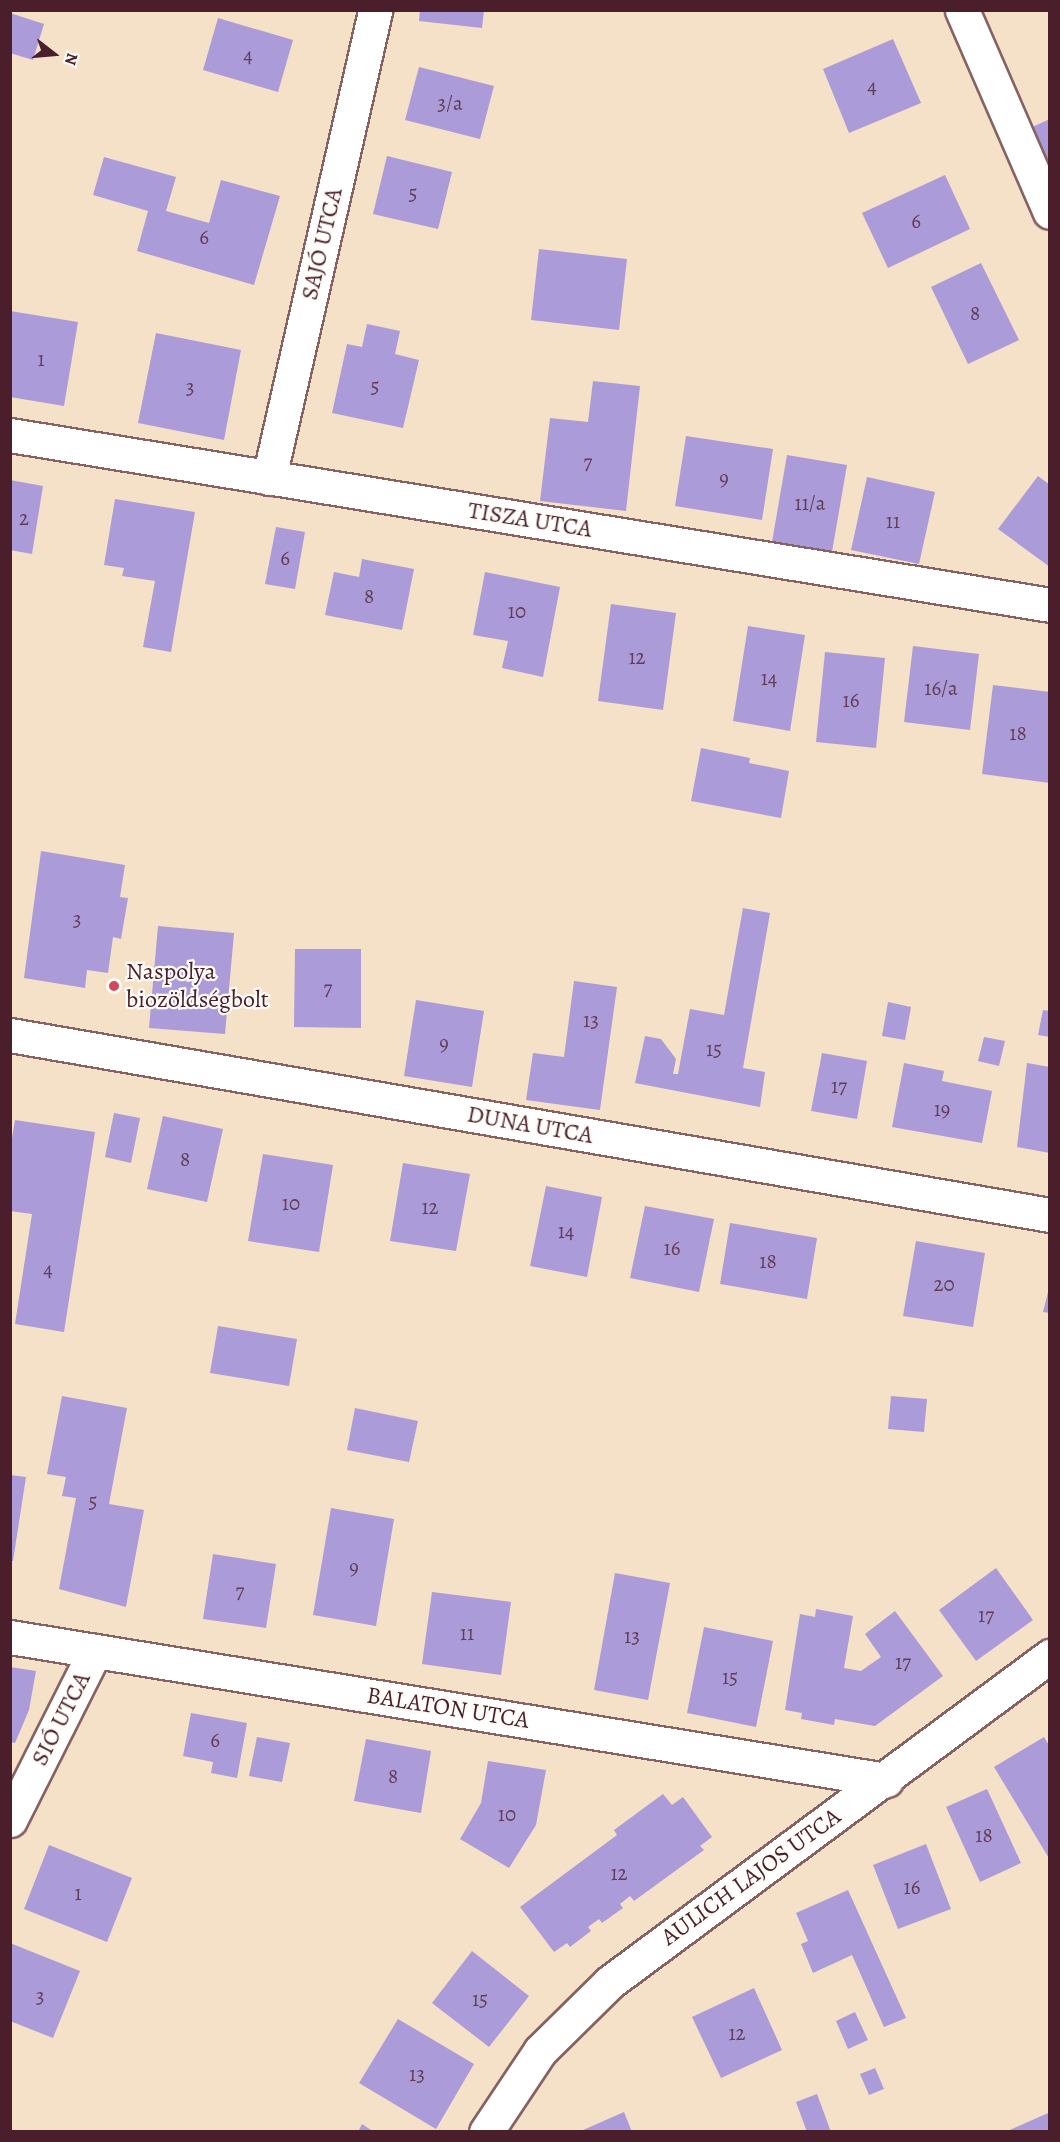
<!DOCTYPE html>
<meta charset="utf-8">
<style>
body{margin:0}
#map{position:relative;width:1060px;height:2142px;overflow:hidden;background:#f4e1c7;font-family:Alegreya,serif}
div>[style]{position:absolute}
.building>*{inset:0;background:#ac9bd9}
.roads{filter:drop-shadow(2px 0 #866362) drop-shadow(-2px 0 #866362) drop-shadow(0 2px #866362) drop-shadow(0 -2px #866362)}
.minor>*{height:33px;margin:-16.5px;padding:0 16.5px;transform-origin:16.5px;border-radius:16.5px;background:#fff}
.dots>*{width:16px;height:16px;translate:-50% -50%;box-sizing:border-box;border:3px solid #fdfcf7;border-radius:50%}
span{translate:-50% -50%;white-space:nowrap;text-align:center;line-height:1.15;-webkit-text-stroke:4.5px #fdfcf7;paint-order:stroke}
.number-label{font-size:21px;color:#623e56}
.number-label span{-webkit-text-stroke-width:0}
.street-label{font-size:24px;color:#4a1f2b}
.poi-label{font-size:24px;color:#4a1f2b}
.left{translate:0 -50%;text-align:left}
.frame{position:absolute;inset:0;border:12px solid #4a1f2b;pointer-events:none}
.north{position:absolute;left:24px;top:24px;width:60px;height:60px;-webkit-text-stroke:4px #fdfcf7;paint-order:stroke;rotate:106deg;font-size:16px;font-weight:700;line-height:24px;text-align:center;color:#4a1f2b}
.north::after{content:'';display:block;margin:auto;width:21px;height:27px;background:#4a1f2b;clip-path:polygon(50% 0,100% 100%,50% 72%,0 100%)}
</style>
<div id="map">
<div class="building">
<i style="clip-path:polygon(420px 10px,484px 10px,482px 28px,419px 21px)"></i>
<i style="clip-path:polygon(10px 13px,44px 24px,33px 60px,10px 53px)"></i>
<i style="clip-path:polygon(218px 18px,293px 40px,278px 92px,203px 70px)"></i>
<i style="clip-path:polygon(893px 39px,921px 103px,849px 133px,823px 69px)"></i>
<i style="clip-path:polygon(419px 67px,494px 86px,480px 139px,405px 120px)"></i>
<i style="clip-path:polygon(1050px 119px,1050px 167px,1032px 127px)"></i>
<i style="clip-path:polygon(387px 156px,452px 172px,438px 229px,373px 214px)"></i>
<i style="clip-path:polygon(104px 157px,176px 177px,166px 211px,209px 223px,221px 180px,280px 196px,254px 285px,137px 251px,148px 211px,93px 195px)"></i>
<i style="clip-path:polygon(945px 175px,970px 229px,888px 268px,862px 213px)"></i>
<i style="clip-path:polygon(539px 249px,627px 259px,619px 330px,531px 320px)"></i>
<i style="clip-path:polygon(981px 263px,1019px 340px,968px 364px,931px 287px)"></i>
<i style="clip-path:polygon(10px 311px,78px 322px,64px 406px,10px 397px)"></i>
<i style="clip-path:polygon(367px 324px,400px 331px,395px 354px,419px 360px,403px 428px,332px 413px,347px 344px,362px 347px)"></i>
<i style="clip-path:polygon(156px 333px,241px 350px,224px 440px,138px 423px)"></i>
<i style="clip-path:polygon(593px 381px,640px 386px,626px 511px,540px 501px,550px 418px,588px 422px)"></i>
<i style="clip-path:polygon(686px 436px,773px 449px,762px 520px,675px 506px)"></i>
<i style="clip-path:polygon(787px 455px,847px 465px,832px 552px,772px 542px)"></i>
<i style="clip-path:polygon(1038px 476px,1050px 485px,1050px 567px,998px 529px)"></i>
<i style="clip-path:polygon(867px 477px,935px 492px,919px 564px,851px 550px)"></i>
<i style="clip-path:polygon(10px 480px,43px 486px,32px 554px,10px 550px)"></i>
<i style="clip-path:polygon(115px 499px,195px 512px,171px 652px,143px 647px,155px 581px,122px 576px,124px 568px,104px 565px)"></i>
<i style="clip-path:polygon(276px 527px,305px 532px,295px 589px,265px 584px)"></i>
<i style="clip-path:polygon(362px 559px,414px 569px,402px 630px,325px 615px,334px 572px,359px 577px)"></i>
<i style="clip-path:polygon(485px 572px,560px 587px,543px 677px,502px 668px,508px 641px,473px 635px)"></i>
<i style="clip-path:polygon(611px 604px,676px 613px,663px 710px,598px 701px)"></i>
<i style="clip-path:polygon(748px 626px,805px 635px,790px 731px,733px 721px)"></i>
<i style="clip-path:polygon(913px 646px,979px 654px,970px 730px,904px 722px)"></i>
<i style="clip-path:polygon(825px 652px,885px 658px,876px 748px,816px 742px)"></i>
<i style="clip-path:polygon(993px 685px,1050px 692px,1050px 783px,982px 774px)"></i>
<i style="clip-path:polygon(701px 748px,750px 758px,749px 763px,789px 771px,781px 818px,691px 801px)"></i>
<i style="clip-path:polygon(41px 851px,125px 865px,120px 897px,128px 898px,121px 939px,113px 937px,108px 973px,87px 970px,85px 988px,24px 978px)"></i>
<i style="clip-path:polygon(743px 908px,770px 913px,743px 1068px,765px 1072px,760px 1107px,635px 1083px,645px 1036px,661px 1039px,676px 1059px,673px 1074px,678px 1074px,690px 1009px,724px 1015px)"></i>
<i style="clip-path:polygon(158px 926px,234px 933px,225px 1034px,149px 1028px)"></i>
<i style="clip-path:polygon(295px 949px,361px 949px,361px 1028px,294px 1027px)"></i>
<i style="clip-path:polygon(574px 981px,617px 987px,600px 1110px,526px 1100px,533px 1053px,564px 1057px)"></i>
<i style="clip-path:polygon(416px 1000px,484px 1011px,472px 1087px,404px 1076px)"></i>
<i style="clip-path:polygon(888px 1002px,911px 1007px,905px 1040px,882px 1036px)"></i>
<i style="clip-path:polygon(1043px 1010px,1050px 1011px,1050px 1037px,1038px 1035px)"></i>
<i style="clip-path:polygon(984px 1037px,1005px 1041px,999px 1066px,978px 1061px)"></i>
<i style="clip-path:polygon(822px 1053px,867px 1061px,857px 1119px,811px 1111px)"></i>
<i style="clip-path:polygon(904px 1063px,944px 1071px,942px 1081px,992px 1091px,982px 1143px,892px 1127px)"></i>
<i style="clip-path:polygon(1027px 1063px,1050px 1067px,1050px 1153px,1017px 1147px)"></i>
<i style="clip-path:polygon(114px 1113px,140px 1118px,131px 1163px,105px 1157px)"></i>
<i style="clip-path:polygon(163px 1116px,223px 1129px,207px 1202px,147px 1189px)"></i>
<i style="clip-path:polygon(15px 1120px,95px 1132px,64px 1332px,15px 1324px,32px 1214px,10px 1211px,10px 1150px)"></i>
<i style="clip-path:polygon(263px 1154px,333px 1165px,319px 1252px,248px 1241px)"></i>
<i style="clip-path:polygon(403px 1163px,470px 1174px,456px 1251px,390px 1241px)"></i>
<i style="clip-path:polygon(546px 1186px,602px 1197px,587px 1277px,530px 1266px)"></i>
<i style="clip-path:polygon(645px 1206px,714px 1219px,699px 1292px,630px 1278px)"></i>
<i style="clip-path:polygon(730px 1223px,817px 1238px,807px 1299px,720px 1284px)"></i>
<i style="clip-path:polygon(916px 1241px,985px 1253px,973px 1327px,903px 1316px)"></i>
<i style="clip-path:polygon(1050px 1284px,1050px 1313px,1043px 1312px)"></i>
<i style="clip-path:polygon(218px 1326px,297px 1339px,289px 1386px,210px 1373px)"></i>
<i style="clip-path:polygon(62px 1396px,127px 1408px,109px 1504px,144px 1510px,126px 1607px,59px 1589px,76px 1498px,62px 1496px,66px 1477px,47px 1474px)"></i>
<i style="clip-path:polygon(891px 1396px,927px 1399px,924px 1432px,888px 1429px)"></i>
<i style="clip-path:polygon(355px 1408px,418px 1421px,409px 1462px,347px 1450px)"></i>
<i style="clip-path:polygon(10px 1475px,26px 1477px,13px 1561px,10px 1561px)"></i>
<i style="clip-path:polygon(331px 1508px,394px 1519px,376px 1626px,313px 1615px)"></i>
<i style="clip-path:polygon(213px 1554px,276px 1564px,266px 1628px,203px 1619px)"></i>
<i style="clip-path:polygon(996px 1568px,1033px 1620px,976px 1661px,939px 1610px)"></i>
<i style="clip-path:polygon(615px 1573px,670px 1583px,648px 1700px,594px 1690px)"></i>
<i style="clip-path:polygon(432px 1592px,511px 1602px,501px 1675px,422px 1664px)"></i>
<i style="clip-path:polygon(816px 1609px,853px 1616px,844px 1668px,861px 1671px,881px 1657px,865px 1634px,895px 1611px,943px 1676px,875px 1726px,835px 1719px,834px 1725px,801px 1719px,802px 1713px,785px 1710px,800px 1614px,815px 1617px)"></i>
<i style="clip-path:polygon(704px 1627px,773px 1641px,756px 1727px,687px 1713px)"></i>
<i style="clip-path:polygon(10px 1667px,36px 1671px,29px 1710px,15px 1743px,10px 1742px)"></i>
<i style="clip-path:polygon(191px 1713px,247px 1723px,237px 1778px,211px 1773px,213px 1762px,183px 1756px)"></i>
<i style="clip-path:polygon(257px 1737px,290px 1743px,282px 1782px,249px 1776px)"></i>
<i style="clip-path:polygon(1044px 1737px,1050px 1747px,1050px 1860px,994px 1767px)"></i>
<i style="clip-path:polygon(366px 1739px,431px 1751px,421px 1813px,354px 1801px)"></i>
<i style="clip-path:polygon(488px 1761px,546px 1770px,536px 1825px,509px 1868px,460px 1839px,481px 1803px)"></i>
<i style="clip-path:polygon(987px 1789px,1021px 1863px,980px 1882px,946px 1807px)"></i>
<i style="clip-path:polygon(663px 1794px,672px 1805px,683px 1797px,712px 1837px,700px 1846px,704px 1850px,634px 1901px,630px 1896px,620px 1904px,623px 1908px,602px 1923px,599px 1919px,588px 1927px,591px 1931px,570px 1947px,567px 1943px,554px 1952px,520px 1907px,617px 1835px,614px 1830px)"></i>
<i style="clip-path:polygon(926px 1844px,951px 1909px,898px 1929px,873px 1865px)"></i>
<i style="clip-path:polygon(49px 1845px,132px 1878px,107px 1942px,24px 1909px)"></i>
<i style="clip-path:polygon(848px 1890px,906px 2018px,884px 2027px,852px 1955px,813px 1973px,801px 1944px,808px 1941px,796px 1913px)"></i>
<i style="clip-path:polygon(10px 1943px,80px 1971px,53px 2038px,10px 2021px)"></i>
<i style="clip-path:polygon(472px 1951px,529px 1996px,489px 2047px,432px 2003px)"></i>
<i style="clip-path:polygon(754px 1988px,782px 2050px,721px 2078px,692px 2017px)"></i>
<i style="clip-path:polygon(855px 2012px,868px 2040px,848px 2049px,836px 2021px)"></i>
<i style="clip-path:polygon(398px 2019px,474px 2064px,436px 2129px,359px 2083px)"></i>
<i style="clip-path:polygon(875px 2068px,884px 2089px,869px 2095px,860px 2074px)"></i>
<i style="clip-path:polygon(817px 2094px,831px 2132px,807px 2132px,796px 2102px)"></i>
<i style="clip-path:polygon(624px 2112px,632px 2132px,584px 2132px,583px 2130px)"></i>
<i style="clip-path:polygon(1048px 2113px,1050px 2132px,1005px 2132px)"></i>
<i style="clip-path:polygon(362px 2124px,374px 2132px,358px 2132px)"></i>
</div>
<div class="roads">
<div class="minor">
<i style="left:962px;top:10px;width:220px;rotate:66.5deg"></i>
<i style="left:10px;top:435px;width:1054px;rotate:9.28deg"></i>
<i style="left:269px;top:478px;width:480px;rotate:-77.2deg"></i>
<i style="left:10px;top:1035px;width:1055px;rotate:9.82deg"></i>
<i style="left:10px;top:1637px;width:888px;rotate:9.27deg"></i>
<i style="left:10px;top:1820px;width:189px;rotate:-63.3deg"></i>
<i style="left:486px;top:2132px;width:97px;rotate:-56.3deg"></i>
<i style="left:540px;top:2051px;width:98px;rotate:-44.6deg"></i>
<i style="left:610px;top:1982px;width:548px;rotate:-36.54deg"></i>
</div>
</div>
<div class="dots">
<i style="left:114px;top:986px;background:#d1495b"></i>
</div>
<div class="number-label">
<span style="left:248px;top:55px">4</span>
<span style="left:872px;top:86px">4</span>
<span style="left:450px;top:103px">3/a</span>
<span style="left:413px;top:193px">5</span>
<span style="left:916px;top:221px">6</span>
<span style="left:204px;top:237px">6</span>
<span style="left:975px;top:313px">8</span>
<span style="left:41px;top:359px">1</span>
<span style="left:375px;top:386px">5</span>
<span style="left:190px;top:387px">3</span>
<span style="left:588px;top:462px">7</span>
<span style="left:724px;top:478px">9</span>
<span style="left:810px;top:503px">11/a</span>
<span style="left:24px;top:518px">2</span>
<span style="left:893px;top:521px">11</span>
<span style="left:285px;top:558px">6</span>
<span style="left:369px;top:596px">8</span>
<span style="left:517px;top:611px">10</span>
<span style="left:637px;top:657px">12</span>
<span style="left:769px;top:678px">14</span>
<span style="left:941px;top:688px">16/a</span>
<span style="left:851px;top:700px">16</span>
<span style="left:1018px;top:733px">18</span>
<span style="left:77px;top:919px">3</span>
<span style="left:328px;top:988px">7</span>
<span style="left:591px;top:1020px">13</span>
<span style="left:444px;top:1043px">9</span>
<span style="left:714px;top:1049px">15</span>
<span style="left:839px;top:1086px">17</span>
<span style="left:942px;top:1109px">19</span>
<span style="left:185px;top:1159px">8</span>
<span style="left:291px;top:1203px">10</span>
<span style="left:430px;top:1207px">12</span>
<span style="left:566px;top:1231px">14</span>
<span style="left:672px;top:1248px">16</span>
<span style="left:768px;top:1261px">18</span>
<span style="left:48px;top:1269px">4</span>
<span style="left:944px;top:1284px">20</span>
<span style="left:93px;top:1501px">5</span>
<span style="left:354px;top:1567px">9</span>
<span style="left:240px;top:1591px">7</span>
<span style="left:986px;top:1615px">17</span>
<span style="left:467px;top:1633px">11</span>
<span style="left:632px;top:1636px">13</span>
<span style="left:903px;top:1662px">17</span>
<span style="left:730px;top:1677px">15</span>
<span style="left:215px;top:1740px">6</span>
<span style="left:393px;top:1776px">8</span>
<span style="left:507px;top:1814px">10</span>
<span style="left:984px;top:1835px">18</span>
<span style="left:619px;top:1873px">12</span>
<span style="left:912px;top:1887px">16</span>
<span style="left:78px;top:1893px">1</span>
<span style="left:40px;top:1996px">3</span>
<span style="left:480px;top:1999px">15</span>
<span style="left:737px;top:2033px">12</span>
<span style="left:417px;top:2074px">13</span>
</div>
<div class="street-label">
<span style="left:322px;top:244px;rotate:-77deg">SAJÓ UTCA</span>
<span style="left:530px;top:520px;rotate:9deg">TISZA UTCA</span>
<span style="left:530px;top:1125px;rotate:10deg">DUNA UTCA</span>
<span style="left:448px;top:1708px;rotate:9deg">BALATON UTCA</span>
<span style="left:61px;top:1719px;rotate:-63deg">SIÓ UTCA</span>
<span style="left:751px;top:1877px;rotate:-36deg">AULICH LAJOS UTCA</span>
</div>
<div class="poi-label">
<span class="left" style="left:126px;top:986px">Naspolya<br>biozöldségbolt</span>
</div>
<div class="frame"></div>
<div class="north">N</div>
</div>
